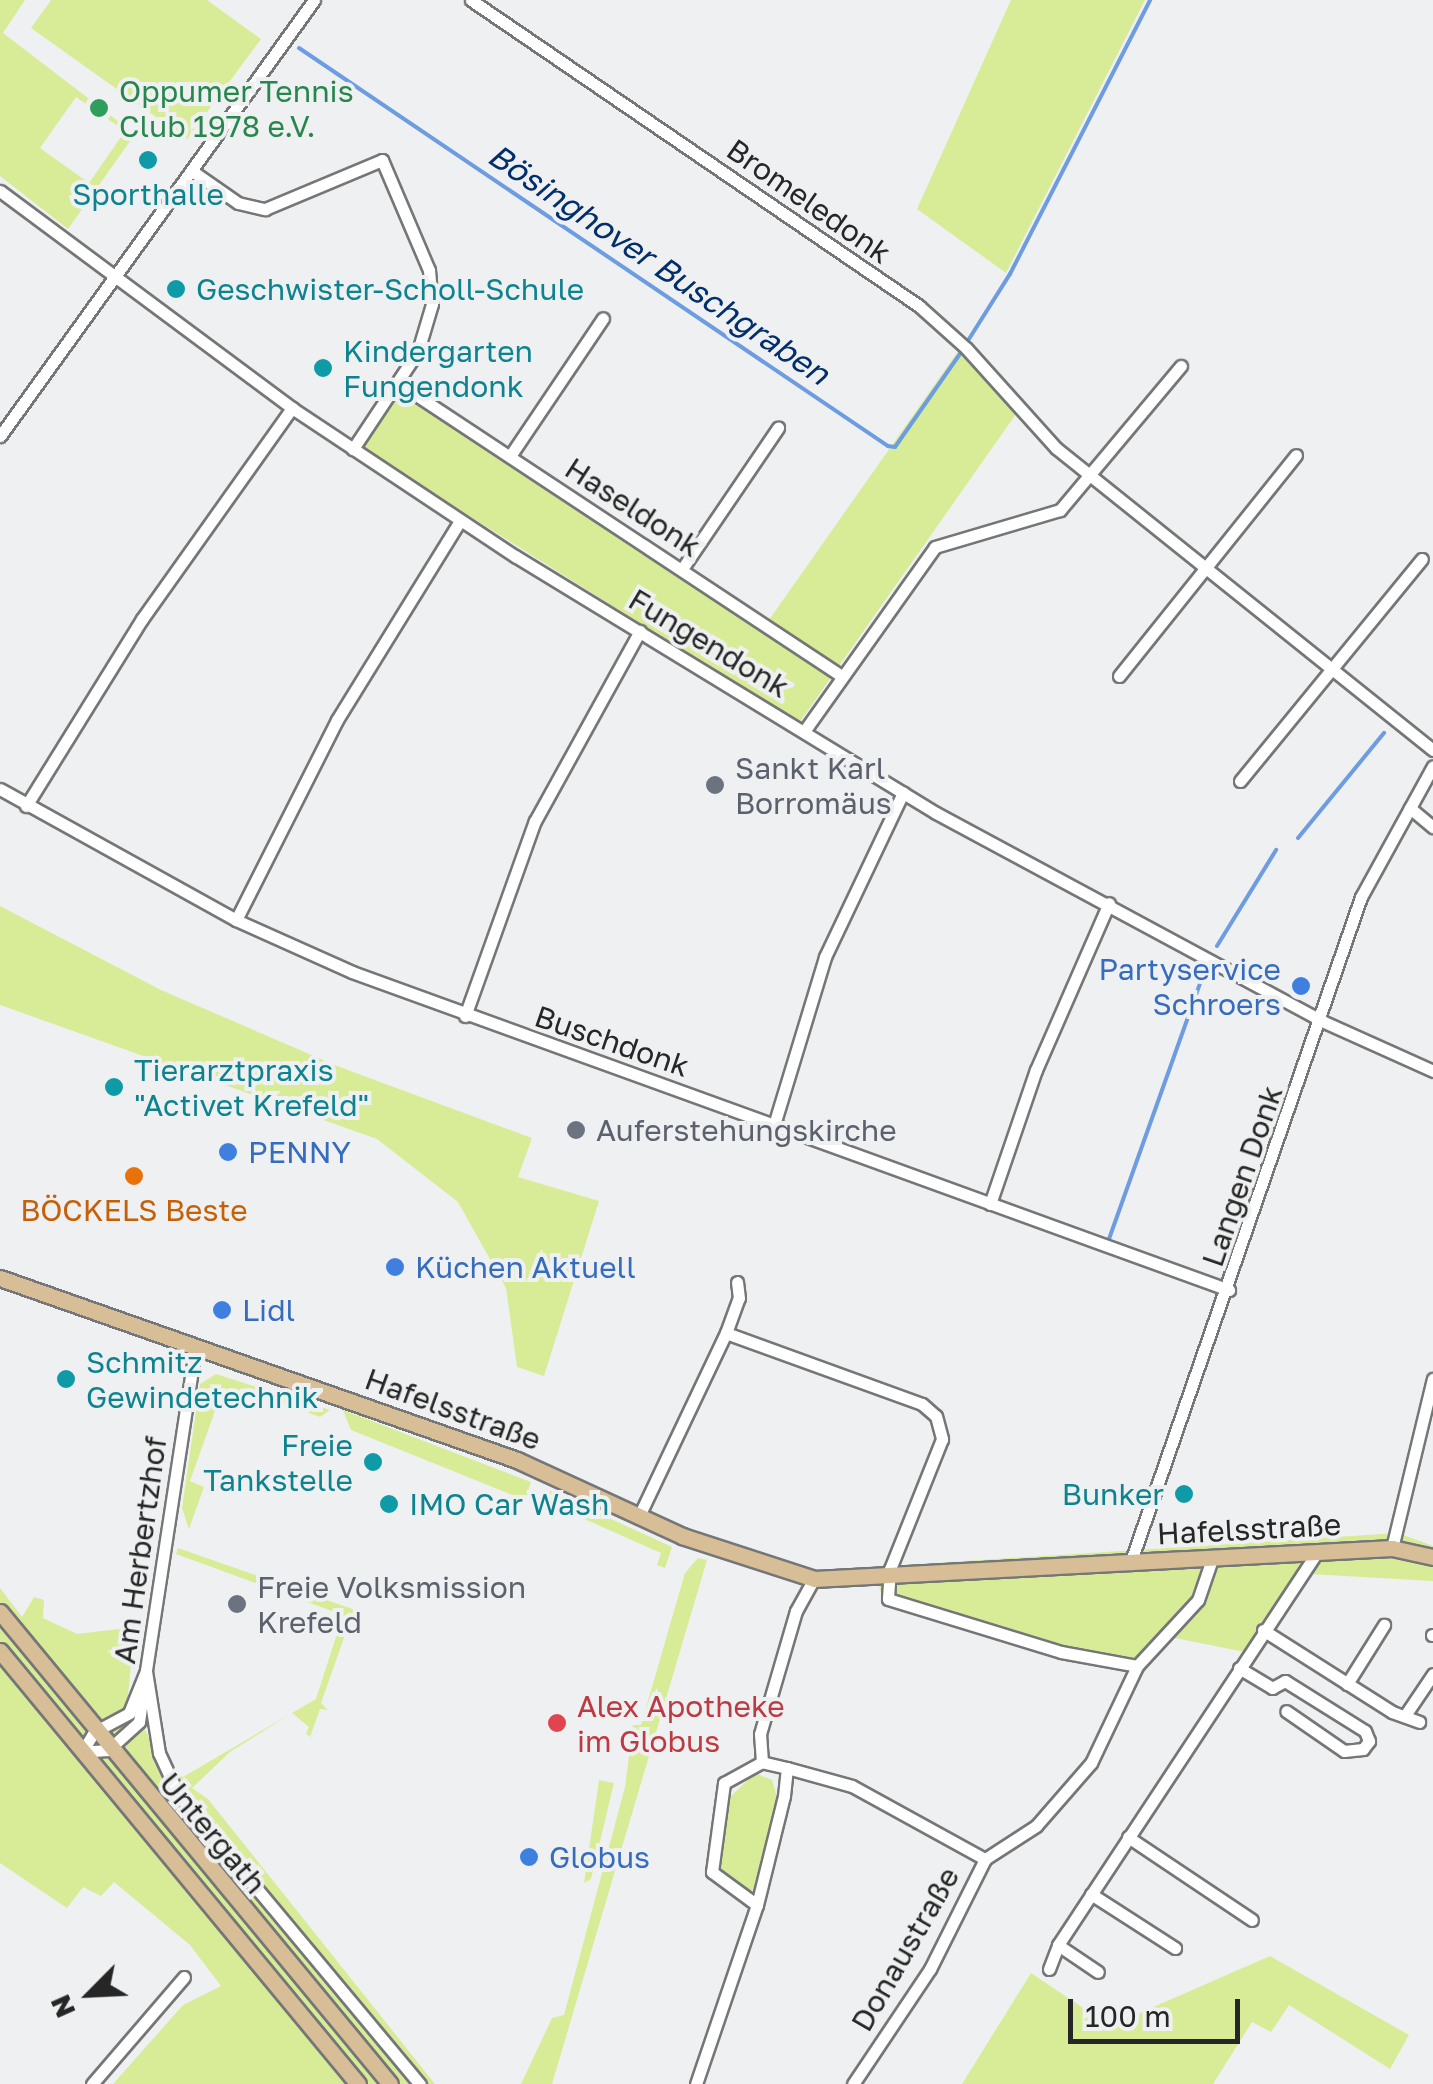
<!DOCTYPE html>
<meta charset="utf-8">
<style>
body{margin:0}
#map{position:relative;width:1433px;height:2084px;overflow:hidden;background:#eff0f1;font-family:"Golos Text",sans-serif}
div>[style]{position:absolute}
.green>*{inset:0;background:#d8ec98}
.stream>*{height:4px;margin:-2px;padding:0 2px;transform-origin:2px;border-radius:2px;background:#6d9ce0}
.roads{filter:drop-shadow(2px 0 #757677) drop-shadow(-2px 0 #757677) drop-shadow(0 2px #757677) drop-shadow(0 -2px #757677)}
.minor>*{height:11px;margin:-5.5px;padding:0 5.5px;transform-origin:5.5px;border-radius:5.5px;background:#fff}
.major>*{height:15px;margin:-7.5px;padding:0 7.5px;transform-origin:7.5px;border-radius:7.5px;background:#d7be96}
.dots>*{width:28px;height:28px;translate:-50% -50%;box-sizing:border-box;border:5px solid #eff0f1;border-radius:50%}
span{translate:-50% -50%;white-space:nowrap;text-align:center;line-height:1.15;-webkit-text-stroke:8px #eff0f1;paint-order:stroke}
.leisure-label{font-size:30px;color:#27864d}
.left{translate:0 -50%;text-align:left}
.culture-label{font-size:30px;color:#0d838f}
.right{translate:-100% -50%;text-align:right}
.street-label{font-size:30px;color:#262626}
.worship-label{font-size:30px;color:#5b616d}
.shop-label{font-size:30px;color:#366cbe}
.food-label{font-size:30px;color:#c56008}
.health-label{font-size:30px;color:#be3a42}
.water-label{font-size:32px;color:#022f6b;font-style:italic}
.north{position:absolute;left:40px;top:1944px;width:100px;height:100px;-webkit-text-stroke:8px #eff0f1;paint-order:stroke;rotate:246deg;font-size:28px;font-weight:700;line-height:40px;text-align:center;color:#262626}
.north::after{content:'';display:block;margin:auto;width:35px;height:45px;background:#262626;clip-path:polygon(50% 0,100% 100%,50% 72%,0 100%)}
.scale{position:absolute;left:1068px;top:1999px;width:172px;height:45px;box-sizing:border-box;border:5px solid #262626;border-top:0;padding-left:12px;font-size:30px;line-height:35px;white-space:nowrap;color:#262626;-webkit-text-stroke:8px #eff0f1;paint-order:stroke}
</style>
<div id="map">
<div class="green">
<i style="clip-path:polygon(evenodd,0 0,25px 0,3px 33px,135px 134px,68px 229px,0 176px,0 0,76px 97px,125px 131px,89px 183px,40px 148px,76px 97px)"></i>
<i style="clip-path:polygon(51px 0,207px 0,261px 39px,187px 139px,31px 28px)"></i>
<i style="clip-path:polygon(1011px 0,1145px 0,1006px 273px,917px 209px)"></i>
<i style="clip-path:polygon(961px 347px,1016px 414px,799px 723px,361px 448px,401px 389px,764px 627px)"></i>
<i style="clip-path:polygon(0 906px,161px 990px,337px 1066px,532px 1138px,518px 1177px,599px 1201px,544px 1376px,517px 1367px,506px 1288px,458px 1202px,377px 1139px,0 1005px)"></i>
<i style="clip-path:polygon(216px 1374px,330px 1410px,320px 1417px,241px 1388px,235px 1402px,220px 1397px,190px 1481px,204px 1487px,189px 1529px,182px 1508px,200px 1384px)"></i>
<i style="clip-path:polygon(343px 1410px,531px 1482px,525px 1500px,351px 1430px)"></i>
<i style="clip-path:polygon(546px 1489px,672px 1547px,665px 1568px,657px 1565px,661px 1553px,546px 1502px)"></i>
<i style="clip-path:polygon(1398px 1533px,1433px 1546px,1433px 1581px,1309px 1574px,1255px 1654px,1170px 1637px,1141px 1673px,884px 1602px,873px 1567px)"></i>
<i style="clip-path:polygon(178px 1548px,361px 1612px,352px 1615px,321px 1703px,328px 1710px,320px 1709px,310px 1737px,317px 1741px,306px 1734px,309px 1727px,292px 1713px,230px 1752px,192px 1788px,208px 1799px,435px 2084px,113px 2084px,183px 2005px,221px 1986px,190px 1945px,114px 1882px,101px 1896px,83px 1887px,67px 1908px,0 1863px,0 1588px,22px 1617px,34px 1597px,44px 1600px,43px 1618px,77px 1634px,135px 1627px,128px 1695px,149px 1738px,183px 1777px,316px 1699px,343px 1615px,176px 1554px)"></i>
<i style="clip-path:polygon(698px 1558px,707px 1560px,552px 2084px,521px 2084px,552px 2018px,564px 2015px,625px 1787px,633px 1725px,641px 1725px,685px 1573px)"></i>
<i style="clip-path:polygon(755px 1773px,772px 1780px,778px 1800px,757px 1887px,746px 1894px,719px 1876px,716px 1865px,726px 1801px)"></i>
<i style="clip-path:polygon(599px 1780px,614px 1783px,591px 1879px,584px 1883px)"></i>
<i style="clip-path:polygon(1270px 1956px,1409px 2035px,1390px 2069px,1289px 2005px,1271px 2032px,1252px 2022px,1213px 2084px,962px 2084px,1031px 1973px,1110px 2026px)"></i>
</div>
<div class="stream">
<i style="left:299px;top:48px;width:711px;rotate:34.05deg"></i>
<i style="left:888px;top:446px;width:7px;rotate:8deg"></i>
<i style="left:895px;top:447px;width:121px;rotate:-55.1deg"></i>
<i style="left:969px;top:339px;width:77px;rotate:-57.8deg"></i>
<i style="left:1010px;top:274px;width:308px;rotate:-62.9deg"></i>
<i style="left:1298px;top:838px;width:136px;rotate:-50.7deg"></i>
<i style="left:1217px;top:946px;width:113px;rotate:-58.4deg"></i>
<i style="left:1109px;top:1239px;width:283px;rotate:-70.4deg"></i>
</div>
<div class="roads">
<div class="minor">
<i style="left:471px;top:0;width:543px;rotate:34.33deg"></i>
<i style="left:919px;top:306px;width:63px;rotate:41.8deg"></i>
<i style="left:966px;top:348px;width:135px;rotate:48deg"></i>
<i style="left:1056px;top:448px;width:483px;rotate:38.7deg"></i>
<i style="left:192px;top:171px;width:56px;rotate:34.8deg"></i>
<i style="left:238px;top:203px;width:28px;rotate:13deg"></i>
<i style="left:265px;top:209px;width:127px;rotate:-22.7deg"></i>
<i style="left:382px;top:160px;width:120px;rotate:66.9deg"></i>
<i style="left:429px;top:270px;width:34px;rotate:85deg"></i>
<i style="left:432px;top:304px;width:49px;rotate:106.6deg"></i>
<i style="left:418px;top:351px;width:118px;rotate:123.6deg"></i>
<i style="left:0;top:191px;width:364px;rotate:36.6deg"></i>
<i style="left:292px;top:408px;width:268px;rotate:33.6deg"></i>
<i style="left:515px;top:556px;width:493px;rotate:31.4deg"></i>
<i style="left:936px;top:813px;width:438px;rotate:28.3deg"></i>
<i style="left:1322px;top:1021px;width:122px;rotate:24.2deg"></i>
<i style="left:398px;top:383px;width:530px;rotate:33.45deg"></i>
<i style="left:0;top:436px;width:537px;rotate:-54.24deg"></i>
<i style="left:510px;top:456px;width:166px;rotate:-56deg"></i>
<i style="left:682px;top:569px;width:171px;rotate:-55.8deg"></i>
<i style="left:1119px;top:676px;width:283px;rotate:-51.3deg"></i>
<i style="left:805px;top:730px;width:224px;rotate:-54.6deg"></i>
<i style="left:935px;top:547px;width:130px;rotate:-16.5deg"></i>
<i style="left:1060px;top:510px;width:188px;rotate:-50deg"></i>
<i style="left:1240px;top:781px;width:287px;rotate:-50.7deg"></i>
<i style="left:0;top:789px;width:270px;rotate:29deg"></i>
<i style="left:236px;top:920px;width:127px;rotate:24.1deg"></i>
<i style="left:352px;top:972px;width:933px;rotate:19.93deg"></i>
<i style="left:26px;top:806px;width:220px;rotate:-58.2deg"></i>
<i style="left:142px;top:619px;width:259px;rotate:-54.6deg"></i>
<i style="left:1410px;top:808px;width:30px;rotate:40deg"></i>
<i style="left:236px;top:920px;width:224px;rotate:-63.2deg"></i>
<i style="left:337px;top:720px;width:234px;rotate:-58.3deg"></i>
<i style="left:465px;top:1016px;width:207px;rotate:-70.3deg"></i>
<i style="left:535px;top:821px;width:217px;rotate:-61.1deg"></i>
<i style="left:774px;top:1125px;width:176px;rotate:-73.1deg"></i>
<i style="left:825px;top:957px;width:182px;rotate:-64.6deg"></i>
<i style="left:990px;top:1204px;width:142px;rotate:-71.1deg"></i>
<i style="left:1036px;top:1070px;width:182px;rotate:-66.4deg"></i>
<i style="left:726px;top:1333px;width:37px;rotate:-70deg"></i>
<i style="left:739px;top:1298px;width:16px;rotate:-97deg"></i>
<i style="left:195px;top:1350px;width:325px;rotate:98.7deg"></i>
<i style="left:146px;top:1671px;width:83px;rotate:81deg"></i>
<i style="left:159px;top:1753px;width:45px;rotate:65.1deg"></i>
<i style="left:178px;top:1794px;width:378px;rotate:50.2deg"></i>
<i style="left:639px;top:1516px;width:203px;rotate:-64.6deg"></i>
<i style="left:726px;top:1333px;width:208px;rotate:19.9deg"></i>
<i style="left:922px;top:1404px;width:18px;rotate:41deg"></i>
<i style="left:936px;top:1416px;width:24px;rotate:75deg"></i>
<i style="left:942px;top:1439px;width:140px;rotate:111.8deg"></i>
<i style="left:890px;top:1569px;width:30px;rotate:94deg"></i>
<i style="left:888px;top:1599px;width:181px;rotate:17deg"></i>
<i style="left:1061px;top:1652px;width:77px;rotate:10.4deg"></i>
<i style="left:1392px;top:1548px;width:174px;rotate:-76.4deg"></i>
<i style="left:1130px;top:1564px;width:706px;rotate:-70.9deg"></i>
<i style="left:1361px;top:897px;width:149px;rotate:-61.2deg"></i>
<i style="left:1263px;top:1630px;width:153px;rotate:32.4deg"></i>
<i style="left:1392px;top:1712px;width:29px;rotate:20deg"></i>
<i style="left:1432px;top:1635px;width:1px"></i>
<i style="left:1239px;top:1668px;width:39px;rotate:31deg"></i>
<i style="left:1272px;top:1688px;width:15px;rotate:-28deg"></i>
<i style="left:1285px;top:1681px;width:94px;rotate:32deg"></i>
<i style="left:1365px;top:1731px;width:11px;rotate:68deg"></i>
<i style="left:1369px;top:1741px;width:10px;rotate:127deg"></i>
<i style="left:1363px;top:1749px;width:19px;rotate:174deg"></i>
<i style="left:1344px;top:1751px;width:70px;rotate:-145.4deg"></i>
<i style="left:146px;top:1671px;width:51px;rotate:97.8deg"></i>
<i style="left:139px;top:1722px;width:42px;rotate:137.9deg"></i>
<i style="left:108px;top:1750px;width:26px;rotate:176deg"></i>
<i style="left:82px;top:1752px;width:23px;rotate:-59deg"></i>
<i style="left:94px;top:1732px;width:40px;rotate:-28deg"></i>
<i style="left:129px;top:1713px;width:45px;rotate:-68deg"></i>
<i style="left:1347px;top:1684px;width:70px;rotate:-57.9deg"></i>
<i style="left:1406px;top:1714px;width:48px;rotate:-56deg"></i>
<i style="left:787px;top:1768px;width:67px;rotate:15.5deg"></i>
<i style="left:852px;top:1786px;width:152px;rotate:28.8deg"></i>
<i style="left:1128px;top:1837px;width:149px;rotate:33.8deg"></i>
<i style="left:1091px;top:1894px;width:100px;rotate:32.7deg"></i>
<i style="left:757px;top:1905px;width:56px;rotate:-143.7deg"></i>
<i style="left:712px;top:1872px;width:90px;rotate:-82.3deg"></i>
<i style="left:724px;top:1783px;width:43px;rotate:-28.9deg"></i>
<i style="left:1058px;top:1945px;width:48px;rotate:34deg"></i>
<i style="left:1049px;top:1969px;width:26px;rotate:-69deg"></i>
<i style="left:1058px;top:1945px;width:469px;rotate:-56.6deg"></i>
<i style="left:92px;top:2084px;width:141px;rotate:-49.3deg"></i>
<i style="left:696px;top:2084px;width:189px;rotate:-71.2deg"></i>
<i style="left:757px;top:1905px;width:112px;rotate:-76.1deg"></i>
<i style="left:784px;top:1796px;width:28px;rotate:-84deg"></i>
<i style="left:787px;top:1768px;width:26px;rotate:-167deg"></i>
<i style="left:762px;top:1762px;width:28px;rotate:-94deg"></i>
<i style="left:760px;top:1734px;width:128px;rotate:-73.7deg"></i>
<i style="left:796px;top:1611px;width:37px;rotate:-61deg"></i>
<i style="left:853px;top:2084px;width:138px;rotate:-56.2deg"></i>
<i style="left:930px;top:1969px;width:123px;rotate:-63.4deg"></i>
<i style="left:985px;top:1859px;width:61px;rotate:-32.9deg"></i>
<i style="left:1036px;top:1826px;width:84px;rotate:-48.9deg"></i>
<i style="left:1091px;top:1763px;width:107px;rotate:-64.6deg"></i>
<i style="left:1137px;top:1666px;width:90px;rotate:-47.3deg"></i>
<i style="left:1198px;top:1600px;width:43px;rotate:-71.1deg"></i>
</div>
<div class="major">
<i style="left:0;top:1278px;width:548px;rotate:19.39deg"></i>
<i style="left:517px;top:1460px;width:182px;rotate:24.7deg"></i>
<i style="left:682px;top:1536px;width:139px;rotate:18deg"></i>
<i style="left:814px;top:1579px;width:579px;rotate:-3.07deg"></i>
<i style="left:1392px;top:1548px;width:42px;rotate:12.4deg"></i>
<i style="left:0;top:1612px;width:612px;rotate:50.43deg"></i>
<i style="left:0;top:1651px;width:562px;rotate:50.42deg"></i>
</div>
</div>
<div class="dots">
<i style="left:99px;top:108px;background:#2e9e5b"></i>
<i style="left:148px;top:160px;background:#0f9aa8"></i>
<i style="left:176px;top:289px;background:#0f9aa8"></i>
<i style="left:323px;top:368px;background:#0f9aa8"></i>
<i style="left:715px;top:785px;background:#6b7280"></i>
<i style="left:1301px;top:986px;background:#3f7fe0"></i>
<i style="left:114px;top:1087px;background:#0f9aa8"></i>
<i style="left:576px;top:1130px;background:#6b7280"></i>
<i style="left:228px;top:1152px;background:#3f7fe0"></i>
<i style="left:134px;top:1176px;background:#e8710a"></i>
<i style="left:395px;top:1267px;background:#3f7fe0"></i>
<i style="left:222px;top:1310px;background:#3f7fe0"></i>
<i style="left:66px;top:1379px;background:#0f9aa8"></i>
<i style="left:373px;top:1462px;background:#0f9aa8"></i>
<i style="left:1184px;top:1494px;background:#0f9aa8"></i>
<i style="left:389px;top:1504px;background:#0f9aa8"></i>
<i style="left:237px;top:1604px;background:#6b7280"></i>
<i style="left:557px;top:1723px;background:#e0444e"></i>
<i style="left:529px;top:1857px;background:#3f7fe0"></i>
</div>
<div class="leisure-label">
<span class="left" style="left:119px;top:108px">Oppumer Tennis<br>Club 1978 e.V.</span>
</div>
<div class="culture-label">
<span style="left:148px;top:194px">Sporthalle</span>
<span class="left" style="left:196px;top:289px">Geschwister-Scholl-Schule</span>
<span class="left" style="left:343px;top:368px">Kindergarten<br>Fungendonk</span>
<span class="left" style="left:134px;top:1087px">Tierarztpraxis<br>"Activet Krefeld"</span>
<span class="left" style="left:86px;top:1379px">Schmitz<br>Gewindetechnik</span>
<span class="right" style="left:353px;top:1462px">Freie<br>Tankstelle</span>
<span class="right" style="left:1164px;top:1494px">Bunker</span>
<span class="left" style="left:409px;top:1504px">IMO Car Wash</span>
</div>
<div class="street-label">
<span style="left:809px;top:201px;rotate:35deg">Bromeledonk</span>
<span style="left:633px;top:507px;rotate:33deg">Haseldonk</span>
<span style="left:709px;top:643px;rotate:31deg">Fungendonk</span>
<span style="left:612px;top:1041px;rotate:19deg">Buschdonk</span>
<span style="left:1242px;top:1176px;rotate:-71deg">Langen Donk</span>
<span style="left:453px;top:1409px;rotate:20deg">Hafelsstraße</span>
<span style="left:1249px;top:1529px;rotate:-3deg">Hafelsstraße</span>
<span style="left:140px;top:1550px;rotate:-82deg">Am Herbertzhof</span>
<span style="left:213px;top:1833px;rotate:50deg">Untergath</span>
<span style="left:905px;top:1949px;rotate:-60deg">Donaustraße</span>
</div>
<div class="worship-label">
<span class="left" style="left:735px;top:785px">Sankt Karl<br>Borromäus</span>
<span class="left" style="left:596px;top:1130px">Auferstehungskirche</span>
<span class="left" style="left:257px;top:1604px">Freie Volksmission<br>Krefeld</span>
</div>
<div class="shop-label">
<span class="right" style="left:1281px;top:986px">Partyservice<br>Schroers</span>
<span class="left" style="left:248px;top:1152px">PENNY</span>
<span class="left" style="left:415px;top:1267px">Küchen Aktuell</span>
<span class="left" style="left:242px;top:1310px">Lidl</span>
<span class="left" style="left:549px;top:1857px">Globus</span>
</div>
<div class="food-label">
<span style="left:134px;top:1210px">BÖCKELS Beste</span>
</div>
<div class="health-label">
<span class="left" style="left:577px;top:1723px">Alex Apotheke<br>im Globus</span>
</div>
<div class="water-label">
<span style="left:659px;top:264px;rotate:34deg">Bösinghover Buschgraben</span>
</div>
<div class="north">N</div>
<div class="scale">100 m</div>
</div>
